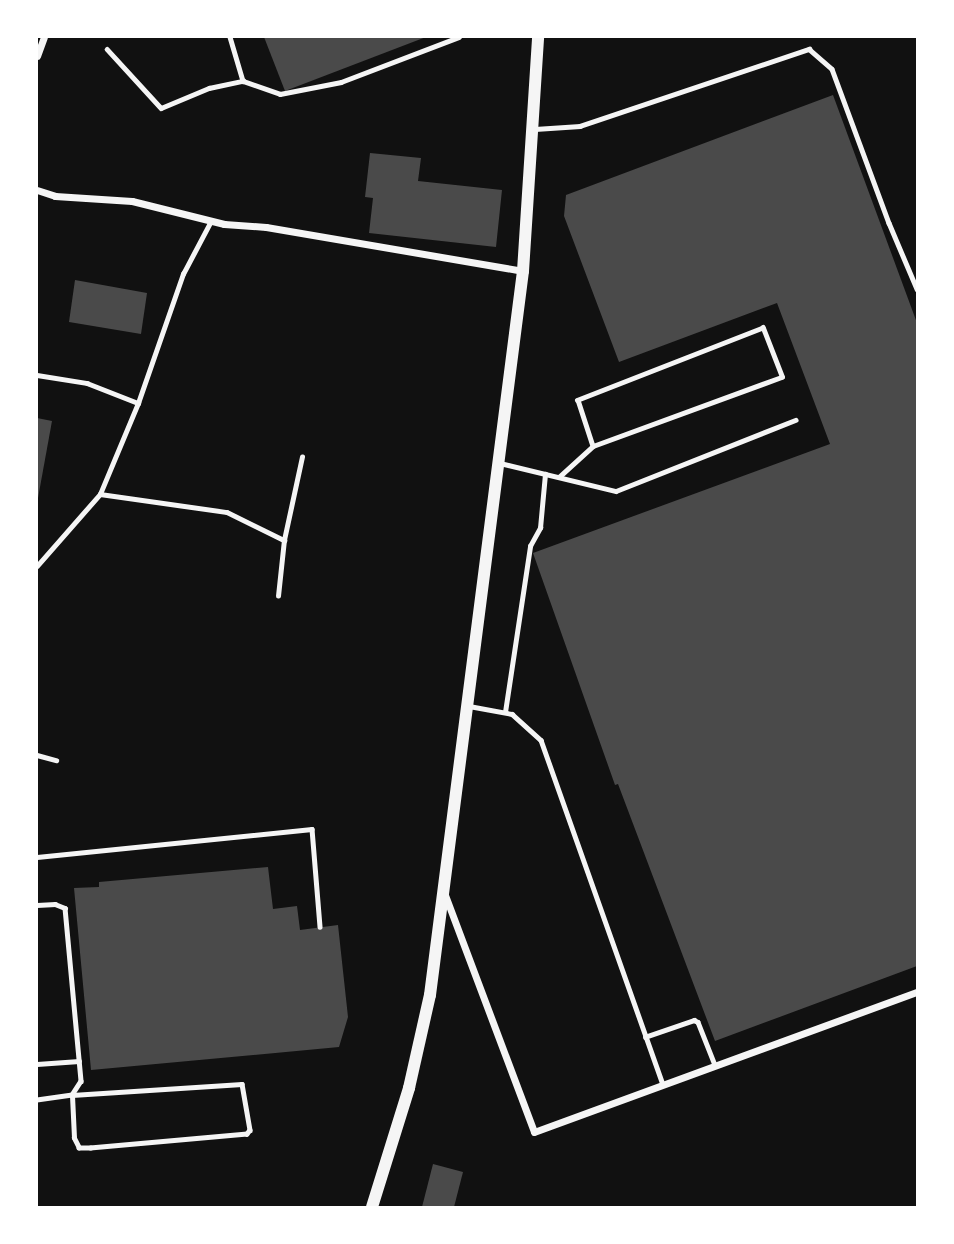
<!DOCTYPE html>
<style>
body{margin:0}
#map{position:relative;width:954px;height:1244px;overflow:hidden;background:#111;font-family:"Fira Sans Condensed",sans-serif}
div>[style]{position:absolute}
.building>*{inset:0;background:#4a4a4a}
.service>*{height:4.5px;margin:-2.25px;padding:0 2.25px;transform-origin:2.25px;border-radius:2.25px;background:#f5f5f5}
.minor>*{height:7px;margin:-3.5px;padding:0 3.5px;transform-origin:3.5px;border-radius:3.5px;background:#f5f5f5}
.tertiary>*{height:12px;margin:-6px;padding:0 6px;transform-origin:6px;border-radius:6px;background:#f5f5f5}
span{translate:-50% -50%;white-space:nowrap;text-align:center;line-height:1.15;-webkit-text-stroke:7px #fff;paint-order:stroke}
.frame{position:absolute;inset:0;border:38px solid #fff;pointer-events:none}
</style>
<div id="map">
<div class="building">
<i style="clip-path:polygon(264px 37px,426px 37px,285px 91px)"></i>
<i style="clip-path:polygon(833px 95px,917px 323px,917px 966px,715px 1041px,618px 784px,615px 785px,533px 553px,830px 444px,777px 303px,619px 362px,564px 216px,566px 195px)"></i>
<i style="clip-path:polygon(370px 153px,421px 158px,418px 181px,502px 190px,496px 247px,369px 233px,373px 198px,365px 197px)"></i>
<i style="clip-path:polygon(75px 280px,147px 293px,141px 334px,69px 322px)"></i>
<i style="clip-path:polygon(37px 418px,52px 421px,38px 498px,37px 498px)"></i>
<i style="clip-path:polygon(268px 867px,273px 909px,297px 906px,300px 930px,338px 925px,348px 1017px,339px 1047px,91px 1070px,74px 888px,99px 887px,99px 882px)"></i>
<i style="clip-path:polygon(433px 1164px,463px 1172px,454px 1207px,422px 1207px)"></i>
</div>
<div class="service">
<i style="left:230px;top:37px;width:46px;rotate:73.5deg"></i>
<i style="left:243px;top:81px;width:39px;rotate:19deg"></i>
<i style="left:280px;top:94px;width:62px;rotate:-11.1deg"></i>
<i style="left:341px;top:82px;width:126px;rotate:-20.9deg"></i>
<i style="left:107px;top:49px;width:80px;rotate:47.5deg"></i>
<i style="left:161px;top:108px;width:52px;rotate:-22.6deg"></i>
<i style="left:209px;top:88px;width:35px;rotate:-12deg"></i>
<i style="left:535px;top:129px;width:45px;rotate:-3.8deg"></i>
<i style="left:580px;top:126px;width:242px;rotate:-18.6deg"></i>
<i style="left:809px;top:49px;width:30px;rotate:41deg"></i>
<i style="left:832px;top:69px;width:164px;rotate:69.7deg"></i>
<i style="left:889px;top:223px;width:72px;rotate:67deg"></i>
<i style="left:37px;top:375px;width:51px;rotate:9.1deg"></i>
<i style="left:87px;top:383px;width:55px;rotate:21.4deg"></i>
<i style="left:500px;top:463px;width:119px;rotate:13.6deg"></i>
<i style="left:616px;top:491px;width:193px;rotate:-21.6deg"></i>
<i style="left:559px;top:477px;width:46px;rotate:-42.4deg"></i>
<i style="left:593px;top:446px;width:201px;rotate:-20.1deg"></i>
<i style="left:782px;top:377px;width:53px;rotate:-111.2deg"></i>
<i style="left:763px;top:328px;width:199px;rotate:158.7deg"></i>
<i style="left:578px;top:400px;width:48px;rotate:71.9deg"></i>
<i style="left:100px;top:494px;width:128px;rotate:8.1deg"></i>
<i style="left:227px;top:512px;width:64px;rotate:26.2deg"></i>
<i style="left:37px;top:566px;width:96px;rotate:-48.8deg"></i>
<i style="left:100px;top:494px;width:99px;rotate:-67.3deg"></i>
<i style="left:138px;top:403px;width:137px;rotate:-70.8deg"></i>
<i style="left:183px;top:274px;width:60px;rotate:-62.2deg"></i>
<i style="left:278px;top:596px;width:56px;rotate:-83.9deg"></i>
<i style="left:284px;top:540px;width:85px;rotate:-77.8deg"></i>
<i style="left:469px;top:706px;width:44px;rotate:10.5deg"></i>
<i style="left:512px;top:714px;width:39px;rotate:42deg"></i>
<i style="left:541px;top:740px;width:365px;rotate:70.5deg"></i>
<i style="left:505px;top:712px;width:168px;rotate:-81.4deg"></i>
<i style="left:530px;top:546px;width:21px;rotate:-61deg"></i>
<i style="left:540px;top:528px;width:54px;rotate:-84.7deg"></i>
<i style="left:37px;top:755px;width:20px;rotate:15deg"></i>
<i style="left:37px;top:857px;width:276px;rotate:-5.8deg"></i>
<i style="left:312px;top:829px;width:98px;rotate:85.3deg"></i>
<i style="left:37px;top:905px;width:18px;rotate:-3deg"></i>
<i style="left:55px;top:904px;width:11px;rotate:22deg"></i>
<i style="left:65px;top:908px;width:174px;rotate:84.7deg"></i>
<i style="left:81px;top:1081px;width:17px;rotate:123deg"></i>
<i style="left:72px;top:1095px;width:35px;rotate:172deg"></i>
<i style="left:645px;top:1037px;width:52px;rotate:-19.1deg"></i>
<i style="left:694px;top:1020px;width:4px;rotate:27deg"></i>
<i style="left:698px;top:1022px;width:46px;rotate:68.4deg"></i>
<i style="left:37px;top:1064px;width:42px;rotate:-4.1deg"></i>
<i style="left:242px;top:1084px;width:47px;rotate:80.1deg"></i>
<i style="left:250px;top:1130px;width:5px;rotate:127deg"></i>
<i style="left:247px;top:1134px;width:157px;rotate:174.9deg"></i>
<i style="left:91px;top:1148px;width:12px;rotate:180deg"></i>
<i style="left:79px;top:1148px;width:11px;rotate:-117deg"></i>
<i style="left:74px;top:1138px;width:43px;rotate:-92.7deg"></i>
<i style="left:72px;top:1095px;width:170px;rotate:-3.7deg"></i>
</div>
<div class="minor">
<i style="left:37px;top:56px;width:20px;rotate:-70deg"></i>
<i style="left:37px;top:190px;width:19px;rotate:18deg"></i>
<i style="left:55px;top:196px;width:77px;rotate:3.7deg"></i>
<i style="left:132px;top:201px;width:95px;rotate:14deg"></i>
<i style="left:224px;top:224px;width:42px;rotate:4.1deg"></i>
<i style="left:266px;top:227px;width:261px;rotate:9.7deg"></i>
<i style="left:445px;top:895px;width:253px;rotate:69.4deg"></i>
<i style="left:534px;top:1132px;width:408px;rotate:-20.1deg"></i>
</div>
<div class="tertiary">
<i style="left:372px;top:1207px;width:125px;rotate:-72.7deg"></i>
<i style="left:409px;top:1088px;width:95px;rotate:-77.3deg"></i>
<i style="left:430px;top:995px;width:730px;rotate:-82.68deg"></i>
<i style="left:523px;top:271px;width:234px;rotate:-86.3deg"></i>
</div>
<div class="frame"></div>
</div>
